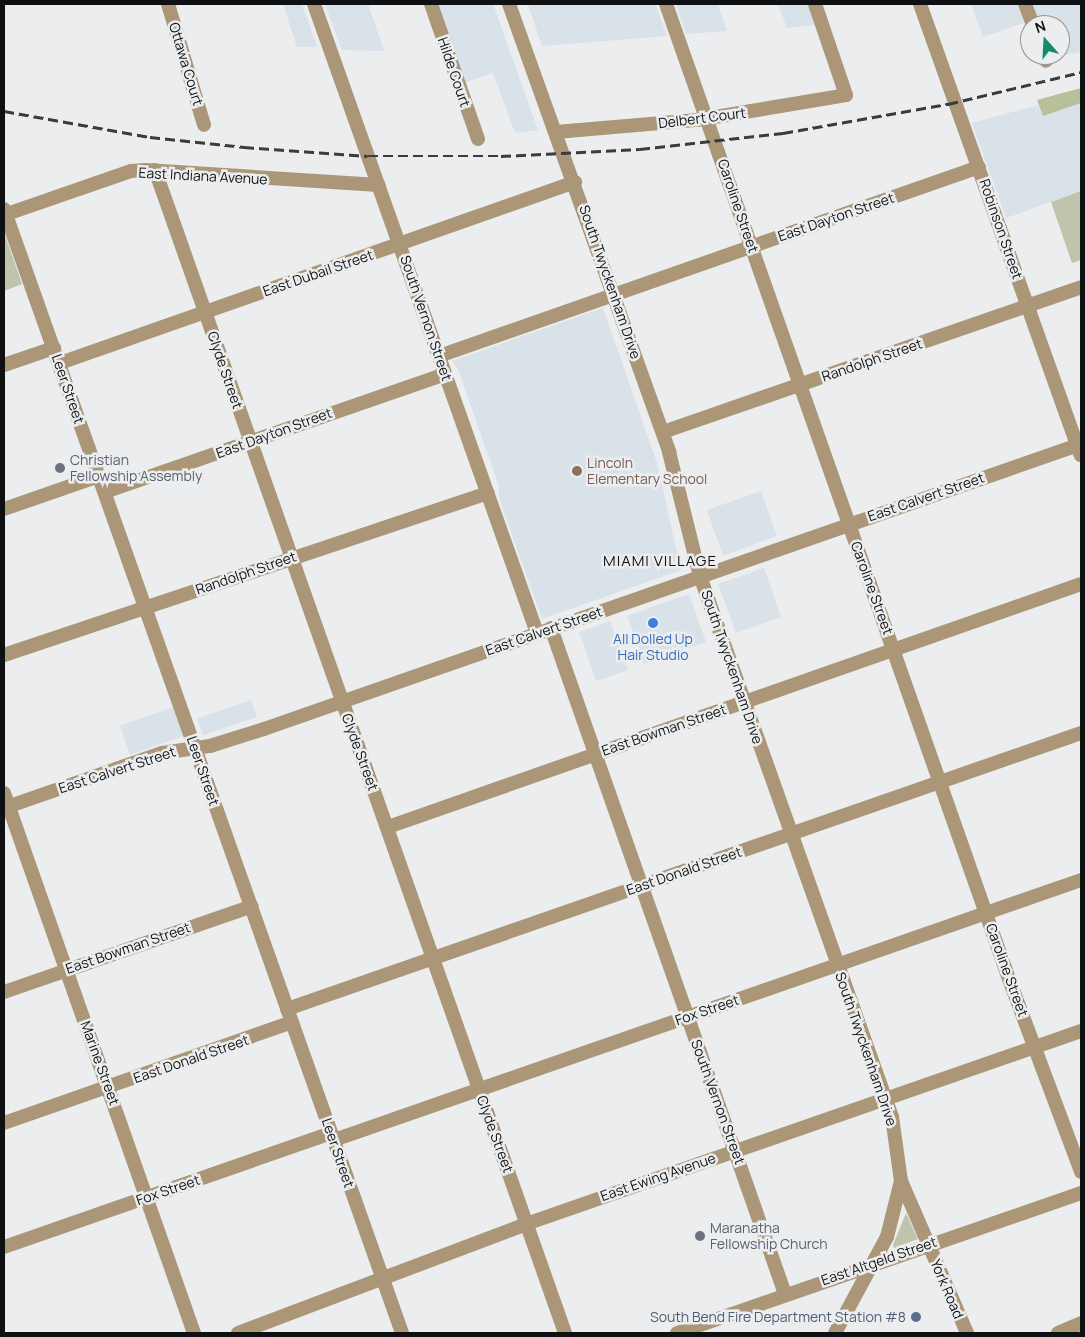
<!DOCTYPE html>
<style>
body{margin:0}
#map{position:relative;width:1085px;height:1337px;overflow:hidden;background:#ebedef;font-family:Manrope,sans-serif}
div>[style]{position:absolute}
.built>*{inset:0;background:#d9e1e9}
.green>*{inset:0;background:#bfc5ad}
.forest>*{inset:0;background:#b7c09b}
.minor>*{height:14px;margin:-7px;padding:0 7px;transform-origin:7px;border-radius:7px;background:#ab9777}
.rail>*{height:2.5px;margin-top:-1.25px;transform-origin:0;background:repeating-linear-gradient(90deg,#3a3b3c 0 10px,transparent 0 15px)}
.dots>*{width:14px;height:14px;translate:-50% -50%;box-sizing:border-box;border:2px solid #ebedef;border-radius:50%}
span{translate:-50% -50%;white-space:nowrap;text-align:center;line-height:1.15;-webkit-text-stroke:5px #ebedef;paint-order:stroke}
.street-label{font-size:14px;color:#0f1011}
.worship-label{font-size:14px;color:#5b616d}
.left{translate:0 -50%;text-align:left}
.education-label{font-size:14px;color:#785e54}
.shop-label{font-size:14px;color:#366cbe}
.service-label{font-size:14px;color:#4e5e75}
.right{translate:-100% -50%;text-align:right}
.neighbourhood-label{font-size:15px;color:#0f1011;letter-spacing:1px}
.frame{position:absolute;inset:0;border:5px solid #0f1011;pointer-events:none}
.north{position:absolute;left:1020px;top:15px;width:50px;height:50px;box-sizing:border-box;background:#ebedef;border:1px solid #939596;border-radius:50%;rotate:341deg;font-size:14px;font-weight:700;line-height:20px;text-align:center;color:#0f1011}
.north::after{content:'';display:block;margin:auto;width:18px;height:22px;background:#168b6d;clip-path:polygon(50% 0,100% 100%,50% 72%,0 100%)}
</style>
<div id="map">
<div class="built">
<i style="clip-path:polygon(283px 4px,302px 4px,317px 47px,297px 47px)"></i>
<i style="clip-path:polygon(325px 4px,368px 4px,384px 51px,342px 50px)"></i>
<i style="clip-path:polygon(435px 4px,493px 4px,538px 130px,515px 133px,493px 73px,464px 83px)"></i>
<i style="clip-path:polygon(528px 4px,655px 4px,667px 36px,542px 46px)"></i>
<i style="clip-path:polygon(676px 4px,718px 4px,727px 31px,686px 34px)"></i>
<i style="clip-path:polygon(778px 4px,812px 4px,818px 24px,787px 28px)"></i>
<i style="clip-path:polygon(971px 4px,1017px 4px,1024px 23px,983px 37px)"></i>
<i style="clip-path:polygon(1029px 4px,1081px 4px,1081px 52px,1049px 58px,1048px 55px,1060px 55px,1060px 25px,1037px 25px)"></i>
<i style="clip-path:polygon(1081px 103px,1081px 191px,1006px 218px,972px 123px,1038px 105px,1043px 116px)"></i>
<i style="clip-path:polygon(603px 308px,657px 463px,681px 570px,542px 619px,499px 498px,499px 486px,458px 369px,452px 361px)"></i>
<i style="clip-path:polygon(761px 491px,777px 536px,723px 556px,707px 510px)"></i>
<i style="clip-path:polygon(764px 568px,781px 617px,736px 633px,718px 584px)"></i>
<i style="clip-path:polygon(689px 594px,706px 642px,644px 664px,627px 616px)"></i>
<i style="clip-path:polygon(610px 621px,628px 670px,596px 681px,579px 632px)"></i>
<i style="clip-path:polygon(251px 700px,257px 717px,203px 735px,197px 719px)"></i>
<i style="clip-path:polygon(173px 707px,183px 736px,130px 755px,120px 726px)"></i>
</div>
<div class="green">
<i style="clip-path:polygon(1081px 191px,1081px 260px,1072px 263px,1051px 202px)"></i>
<i style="clip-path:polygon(4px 232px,22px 284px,4px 291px)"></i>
<i style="clip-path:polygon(906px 1213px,918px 1239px,894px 1248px,893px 1245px)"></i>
</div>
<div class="forest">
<i style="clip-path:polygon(1081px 88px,1081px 103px,1043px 116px,1037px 100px)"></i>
</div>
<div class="minor">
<i style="left:168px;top:4px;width:126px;rotate:73.4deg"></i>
<i style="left:314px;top:4px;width:667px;rotate:70.48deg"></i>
<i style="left:431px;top:4px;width:143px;rotate:70.8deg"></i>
<i style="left:509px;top:4px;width:476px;rotate:70.3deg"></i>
<i style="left:669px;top:452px;width:128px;rotate:76deg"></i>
<i style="left:700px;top:576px;width:574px;rotate:70.46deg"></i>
<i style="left:892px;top:1117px;width:65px;rotate:82deg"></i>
<i style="left:901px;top:1181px;width:166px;rotate:66.5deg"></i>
<i style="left:666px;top:4px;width:1034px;rotate:70.62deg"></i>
<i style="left:1009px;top:979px;width:206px;rotate:69.5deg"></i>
<i style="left:920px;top:4px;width:479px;rotate:70.4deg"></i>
<i style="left:1025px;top:4px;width:22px;rotate:69deg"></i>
<i style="left:1044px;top:55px;width:6px;rotate:72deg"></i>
<i style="left:556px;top:132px;width:142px;rotate:-4.9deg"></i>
<i style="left:697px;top:120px;width:151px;rotate:-9.5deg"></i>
<i style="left:846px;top:95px;width:96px;rotate:-108.8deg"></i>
<i style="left:155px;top:170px;width:1233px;rotate:70.58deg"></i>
<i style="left:4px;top:209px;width:1192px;rotate:70.5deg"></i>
<i style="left:4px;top:215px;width:134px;rotate:-19.1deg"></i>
<i style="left:131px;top:171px;width:15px;rotate:-4deg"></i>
<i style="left:146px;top:170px;width:233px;rotate:3.7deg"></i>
<i style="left:439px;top:356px;width:572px;rotate:-19.29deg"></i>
<i style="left:60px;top:363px;width:546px;rotate:-19.36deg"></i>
<i style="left:4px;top:365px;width:53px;rotate:-18.8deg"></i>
<i style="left:663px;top:432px;width:442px;rotate:-19.1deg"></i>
<i style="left:105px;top:492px;width:360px;rotate:-19.1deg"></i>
<i style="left:4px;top:509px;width:101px;rotate:-19.2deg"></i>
<i style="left:551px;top:628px;width:706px;rotate:70.64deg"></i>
<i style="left:4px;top:655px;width:510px;rotate:-18.51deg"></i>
<i style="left:4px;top:793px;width:572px;rotate:70.62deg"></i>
<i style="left:4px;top:808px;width:167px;rotate:-19.2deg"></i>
<i style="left:162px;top:753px;width:49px;rotate:-8.3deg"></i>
<i style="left:210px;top:746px;width:57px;rotate:-17.5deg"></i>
<i style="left:264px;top:729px;width:865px;rotate:-19.23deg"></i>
<i style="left:388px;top:827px;width:734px;rotate:-19.32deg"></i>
<i style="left:4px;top:992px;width:262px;rotate:-19.1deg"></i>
<i style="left:287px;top:1009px;width:841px;rotate:-19.17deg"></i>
<i style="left:4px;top:1123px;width:305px;rotate:-19.3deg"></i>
<i style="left:334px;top:1140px;width:791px;rotate:-19.19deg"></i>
<i style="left:4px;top:1247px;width:346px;rotate:-19.2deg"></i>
<i style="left:238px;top:1333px;width:308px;rotate:-20.7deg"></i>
<i style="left:526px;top:1224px;width:588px;rotate:-19.18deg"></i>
<i style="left:677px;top:1333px;width:428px;rotate:-19.1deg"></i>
<i style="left:835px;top:1333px;width:109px;rotate:-61.6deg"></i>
<i style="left:887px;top:1237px;width:58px;rotate:-76deg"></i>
<i style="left:1058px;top:1333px;width:25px;rotate:-23deg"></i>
</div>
<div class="rail">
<i style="left:4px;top:111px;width:148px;rotate:10.1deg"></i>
<i style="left:150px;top:137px;width:95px;rotate:6.1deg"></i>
<i style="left:244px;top:147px;width:124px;rotate:4.2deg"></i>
<i style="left:368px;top:156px;width:133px"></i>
<i style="left:501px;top:156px;width:139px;rotate:-2.9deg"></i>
<i style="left:640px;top:149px;width:144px;rotate:-6.4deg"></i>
<i style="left:783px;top:133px;width:168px;rotate:-10deg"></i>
<i style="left:948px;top:104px;width:137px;rotate:-13.5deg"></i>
</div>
<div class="dots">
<i style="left:60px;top:468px;background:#6b7280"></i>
<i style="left:577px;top:471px;background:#8d6e63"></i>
<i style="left:653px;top:623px;background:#3f7fe0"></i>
<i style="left:700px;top:1236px;background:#6b7280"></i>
<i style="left:916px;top:1317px;background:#5c6f8a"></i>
</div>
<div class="street-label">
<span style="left:186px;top:64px;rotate:73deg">Ottawa Court</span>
<span style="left:454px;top:72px;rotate:71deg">Hilde Court</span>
<span style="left:702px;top:118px;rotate:-7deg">Delbert Court</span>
<span style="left:203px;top:176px;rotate:3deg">East Indiana Avenue</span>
<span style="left:738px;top:206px;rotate:71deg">Caroline Street</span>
<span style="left:836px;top:217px;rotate:-19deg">East Dayton Street</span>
<span style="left:1001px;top:229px;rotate:71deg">Robinson Street</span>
<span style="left:318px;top:273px;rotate:-19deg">East Dubail Street</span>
<span style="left:610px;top:282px;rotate:71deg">South Twyckenham Drive</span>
<span style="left:426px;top:318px;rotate:71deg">South Vernon Street</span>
<span style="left:872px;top:360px;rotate:-19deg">Randolph Street</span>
<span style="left:225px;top:370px;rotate:71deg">Clyde Street</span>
<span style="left:68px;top:389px;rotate:71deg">Leer Street</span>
<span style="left:274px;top:433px;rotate:-20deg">East Dayton Street</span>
<span style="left:926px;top:497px;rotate:-19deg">East Calvert Street</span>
<span style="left:246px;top:573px;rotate:-19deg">Randolph Street</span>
<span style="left:872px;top:588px;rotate:70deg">Caroline Street</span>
<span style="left:544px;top:631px;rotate:-19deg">East Calvert Street</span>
<span style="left:732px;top:667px;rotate:71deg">South Twyckenham Drive</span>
<span style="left:664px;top:730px;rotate:-19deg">East Bowman Street</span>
<span style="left:360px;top:752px;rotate:70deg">Clyde Street</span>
<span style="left:117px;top:770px;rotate:-18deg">East Calvert Street</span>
<span style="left:203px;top:771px;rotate:71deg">Leer Street</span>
<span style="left:684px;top:871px;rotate:-19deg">East Donald Street</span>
<span style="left:128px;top:948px;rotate:-19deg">East Bowman Street</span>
<span style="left:1007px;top:970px;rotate:70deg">Caroline Street</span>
<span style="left:707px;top:1010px;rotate:-19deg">Fox Street</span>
<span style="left:866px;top:1049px;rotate:71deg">South Twyckenham Drive</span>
<span style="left:191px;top:1059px;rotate:-19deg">East Donald Street</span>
<span style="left:100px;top:1063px;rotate:70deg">Marine Street</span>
<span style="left:718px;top:1102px;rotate:70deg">South Vernon Street</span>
<span style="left:495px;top:1134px;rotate:70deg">Clyde Street</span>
<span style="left:338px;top:1153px;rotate:71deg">Leer Street</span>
<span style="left:658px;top:1177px;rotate:-19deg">East Ewing Avenue</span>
<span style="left:168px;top:1190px;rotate:-19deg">Fox Street</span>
<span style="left:879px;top:1261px;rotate:-19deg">East Altgeld Street</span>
<span style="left:947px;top:1289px;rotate:67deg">York Road</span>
</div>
<div class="worship-label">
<span class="left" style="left:70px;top:468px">Christian<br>Fellowship Assembly</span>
<span class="left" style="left:710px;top:1236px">Maranatha<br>Fellowship Church</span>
</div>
<div class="education-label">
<span class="left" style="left:587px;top:471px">Lincoln<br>Elementary School</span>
</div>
<div class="shop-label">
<span style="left:653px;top:647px">All Dolled Up<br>Hair Studio</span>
</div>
<div class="service-label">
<span class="right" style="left:906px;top:1317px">South Bend Fire Department Station #8</span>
</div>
<div class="neighbourhood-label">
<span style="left:660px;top:561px">MIAMI VILLAGE</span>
</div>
<div class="frame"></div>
<div class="north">N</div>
</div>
